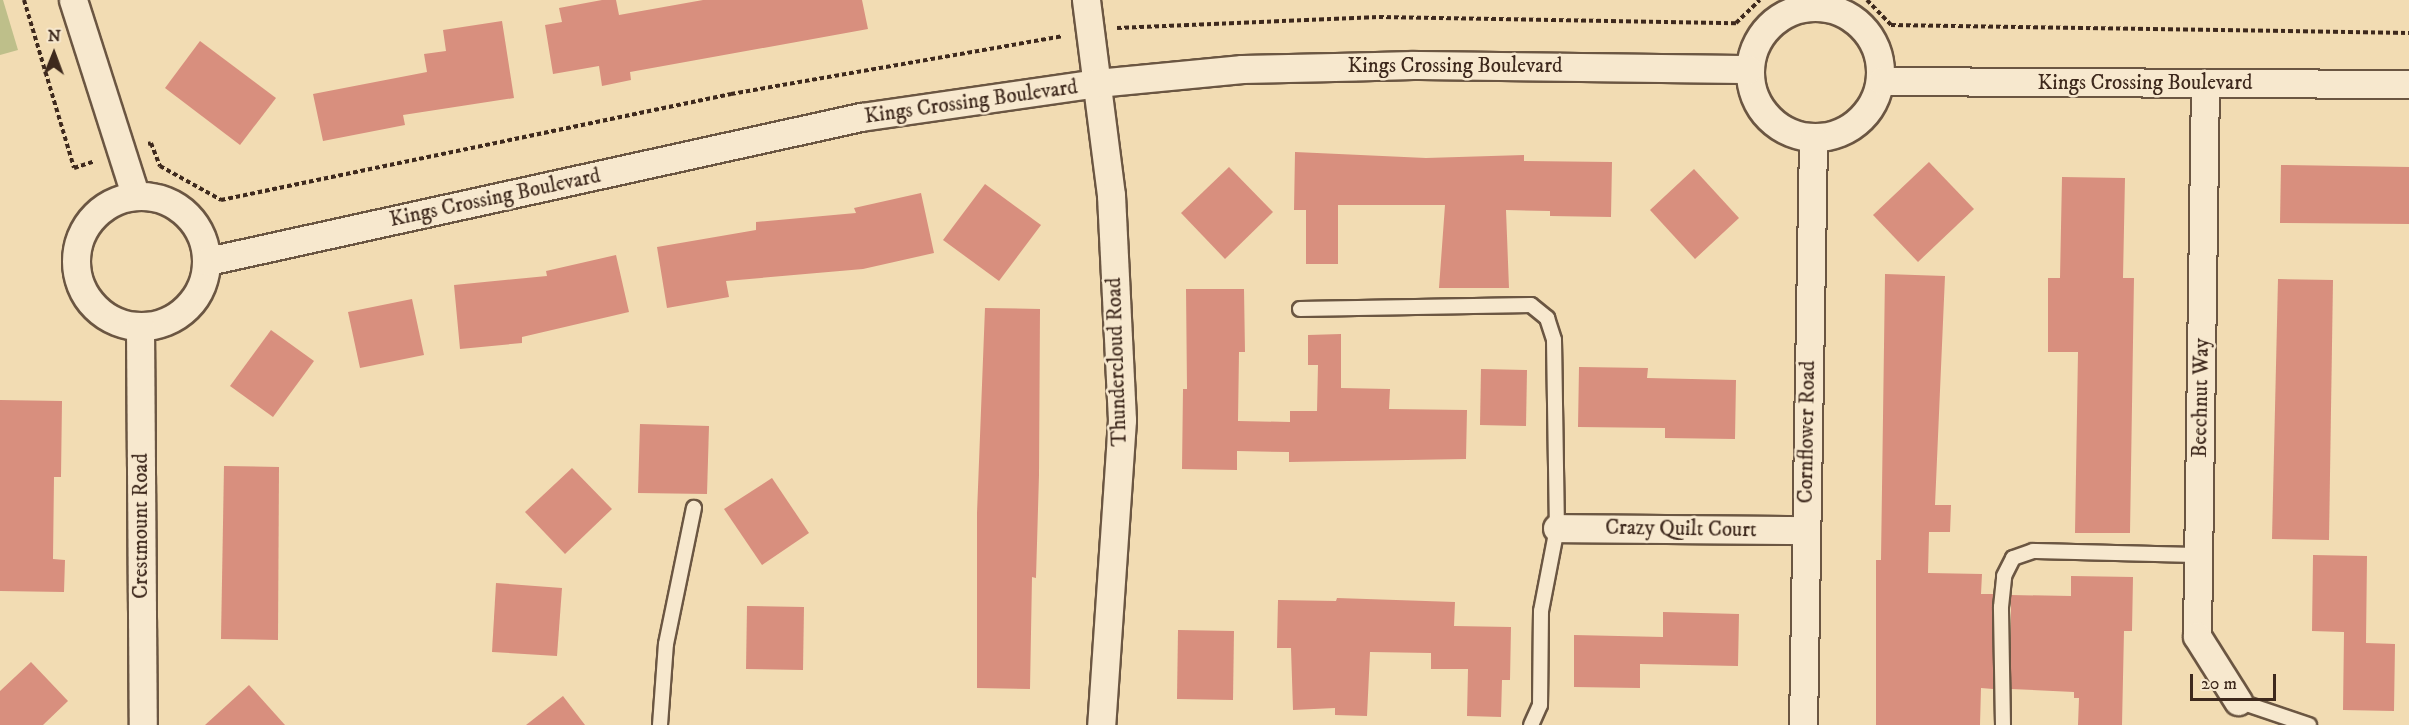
<!DOCTYPE html>
<style>
body{margin:0}
#map{position:relative;width:2409px;height:725px;overflow:hidden;background:#f2dcb3;font-family:"IM FELL DW Pica",serif}
div>[style]{position:absolute}
.green>*{inset:0;background:#bebf8a}
.building>*{inset:0;background:#d88f7e}
.path>*{height:4px;margin-top:-2px;transform-origin:0;background:repeating-linear-gradient(90deg,#3e291d 0 4.5px,transparent 0 7.5px)}
.roads{filter:drop-shadow(2px 0 #6b5642) drop-shadow(-2px 0 #6b5642) drop-shadow(0 2px #6b5642) drop-shadow(0 -2px #6b5642)}
.service>*{height:14px;margin:-7px;padding:0 7px;transform-origin:7px;border-radius:7px;background:#f7e8ce}
.minor>*{height:27px;margin:-13.5px;padding:0 13.5px;transform-origin:13.5px;border-radius:13.5px;background:#f7e8ce}
.minor>.ring{margin:-13.5px;padding:0;box-sizing:content-box;background:none;border:27px solid #f7e8ce;border-radius:50%}
span{translate:-50% -50%;white-space:nowrap;text-align:center;line-height:1.15;-webkit-text-stroke:5px #f7e8ce;paint-order:stroke}
.street-label{font-size:21px;color:#3e291d}
.north{position:absolute;left:24px;top:24px;width:60px;height:60px;-webkit-text-stroke:4px #f7e8ce;paint-order:stroke;rotate:1deg;font-size:16px;font-weight:700;line-height:24px;text-align:center;color:#3e291d}
.north::after{content:'';display:block;margin:auto;width:21px;height:27px;background:#3e291d;clip-path:polygon(50% 0,100% 100%,50% 72%,0 100%)}
.scale{position:absolute;left:2190px;top:674px;width:86px;height:27px;box-sizing:border-box;border:3px solid #3e291d;border-top:0;padding-left:8px;font-size:18px;line-height:21px;white-space:nowrap;color:#3e291d;-webkit-text-stroke:4px #f7e8ce;paint-order:stroke}
</style>
<div id="map">
<div class="green">
<i style="clip-path:polygon(0 0,3px 0,18px 50px,0 55px)"></i>
</div>
<div class="building">
<i style="clip-path:polygon(602px 0,616px 0,619px 15px,703px 0,862px 0,868px 29px,630px 72px,631px 80px,602px 86px,599px 66px,553px 74px,545px 25px,562px 22px,559px 8px)"></i>
<i style="clip-path:polygon(502px 21px,514px 98px,403px 115px,405px 125px,323px 141px,313px 94px,427px 72px,424px 54px,446px 51px,443px 30px)"></i>
<i style="clip-path:polygon(200px 41px,276px 98px,240px 145px,165px 88px)"></i>
<i style="clip-path:polygon(1295px 152px,1426px 158px,1524px 155px,1524px 161px,1612px 162px,1611px 217px,1550px 216px,1550px 211px,1506px 210px,1509px 288px,1439px 288px,1445px 205px,1338px 205px,1338px 264px,1306px 264px,1306px 210px,1294px 210px)"></i>
<i style="clip-path:polygon(1929px 162px,1974px 209px,1918px 262px,1873px 215px)"></i>
<i style="clip-path:polygon(2281px 165px,2409px 167px,2409px 224px,2280px 223px)"></i>
<i style="clip-path:polygon(1229px 167px,1273px 212px,1225px 259px,1181px 213px)"></i>
<i style="clip-path:polygon(1694px 169px,1739px 218px,1695px 259px,1650px 210px)"></i>
<i style="clip-path:polygon(2062px 177px,2125px 178px,2123px 278px,2134px 278px,2130px 533px,2075px 533px,2078px 352px,2048px 352px,2048px 278px,2060px 278px)"></i>
<i style="clip-path:polygon(985px 184px,1041px 225px,999px 281px,943px 240px)"></i>
<i style="clip-path:polygon(921px 193px,934px 253px,863px 269px,726px 281px,729px 297px,667px 308px,657px 247px,756px 230px,756px 222px,856px 213px,854px 208px)"></i>
<i style="clip-path:polygon(616px 255px,629px 312px,522px 337px,522px 343px,460px 349px,454px 285px,547px 276px,546px 271px)"></i>
<i style="clip-path:polygon(1885px 274px,1945px 276px,1935px 505px,1951px 505px,1950px 532px,1929px 532px,1928px 573px,1982px 574px,1981px 594px,1993px 594px,1993px 689px,1981px 688px,1980px 725px,1876px 725px,1876px 560px,1881px 560px)"></i>
<i style="clip-path:polygon(2278px 279px,2333px 280px,2329px 540px,2272px 539px)"></i>
<i style="clip-path:polygon(1186px 289px,1244px 289px,1245px 352px,1239px 352px,1238px 421px,1290px 422px,1290px 411px,1317px 411px,1318px 365px,1308px 365px,1308px 335px,1341px 334px,1341px 388px,1390px 389px,1389px 409px,1467px 410px,1466px 459px,1289px 462px,1289px 452px,1237px 451px,1237px 470px,1182px 469px,1183px 389px,1187px 389px)"></i>
<i style="clip-path:polygon(412px 299px,424px 355px,360px 368px,348px 312px)"></i>
<i style="clip-path:polygon(985px 308px,1040px 309px,1039px 475px,1036px 578px,1032px 577px,1030px 689px,977px 688px,977px 513px)"></i>
<i style="clip-path:polygon(271px 330px,314px 361px,273px 417px,230px 386px)"></i>
<i style="clip-path:polygon(1579px 367px,1648px 368px,1647px 378px,1736px 380px,1735px 439px,1665px 438px,1665px 428px,1578px 427px)"></i>
<i style="clip-path:polygon(1481px 369px,1527px 370px,1526px 426px,1480px 425px)"></i>
<i style="clip-path:polygon(0 400px,62px 401px,61px 477px,54px 477px,53px 559px,65px 560px,64px 592px,0 591px)"></i>
<i style="clip-path:polygon(640px 424px,709px 426px,707px 494px,638px 493px)"></i>
<i style="clip-path:polygon(224px 466px,279px 467px,278px 640px,221px 639px)"></i>
<i style="clip-path:polygon(572px 468px,612px 509px,565px 554px,525px 512px)"></i>
<i style="clip-path:polygon(772px 478px,809px 533px,762px 565px,724px 509px)"></i>
<i style="clip-path:polygon(2313px 555px,2367px 556px,2366px 643px,2395px 644px,2394px 711px,2343px 710px,2344px 632px,2312px 631px)"></i>
<i style="clip-path:polygon(2071px 576px,2133px 577px,2132px 631px,2124px 631px,2122px 725px,2078px 725px,2079px 698px,2074px 698px,2074px 692px,2011px 689px,2011px 595px,2071px 596px)"></i>
<i style="clip-path:polygon(496px 583px,562px 588px,557px 656px,492px 652px)"></i>
<i style="clip-path:polygon(1337px 598px,1455px 602px,1454px 626px,1511px 627px,1510px 680px,1502px 680px,1501px 717px,1467px 716px,1468px 669px,1431px 669px,1431px 653px,1370px 652px,1367px 716px,1335px 715px,1335px 708px,1293px 710px,1291px 648px,1277px 648px,1278px 600px,1336px 601px)"></i>
<i style="clip-path:polygon(747px 606px,804px 607px,803px 670px,746px 669px)"></i>
<i style="clip-path:polygon(1663px 612px,1739px 614px,1738px 666px,1640px 664px,1640px 688px,1574px 687px,1574px 635px,1663px 637px)"></i>
<i style="clip-path:polygon(1178px 630px,1234px 631px,1233px 700px,1177px 699px)"></i>
<i style="clip-path:polygon(31px 662px,68px 701px,43px 725px,0 725px,0 691px)"></i>
<i style="clip-path:polygon(249px 685px,285px 725px,205px 725px)"></i>
<i style="clip-path:polygon(563px 696px,585px 725px,526px 725px)"></i>
</div>
<div class="path">
<i style="left:24px;top:0;width:175px;rotate:73.4deg"></i>
<i style="left:74px;top:168px;width:22px;rotate:-18deg"></i>
<i style="left:1867px;top:0;width:35px;rotate:46deg"></i>
<i style="left:1891px;top:25px;width:518px;rotate:0.88deg"></i>
<i style="left:1117px;top:28px;width:262px;rotate:-2.4deg"></i>
<i style="left:1379px;top:17px;width:357px;rotate:1deg"></i>
<i style="left:1736px;top:23px;width:33px;rotate:-44deg"></i>
<i style="left:148px;top:144px;width:3px;rotate:-18deg"></i>
<i style="left:151px;top:143px;width:25px;rotate:69deg"></i>
<i style="left:160px;top:166px;width:70px;rotate:29.1deg"></i>
<i style="left:221px;top:200px;width:521px;rotate:-11.74deg"></i>
<i style="left:731px;top:94px;width:336px;rotate:-9.9deg"></i>
</div>
<div class="roads">
<div class="service">
<i style="left:1300px;top:309px;width:231px;rotate:-1deg"></i>
<i style="left:1531px;top:305px;width:21px;rotate:39deg"></i>
<i style="left:1547px;top:318px;width:23px;rotate:72deg"></i>
<i style="left:1554px;top:340px;width:188px;rotate:89.1deg"></i>
<i style="left:1557px;top:528px;width:85px;rotate:100.9deg"></i>
<i style="left:1541px;top:611px;width:94px;rotate:90.6deg"></i>
<i style="left:1540px;top:705px;width:22px;rotate:114deg"></i>
<i style="left:2238px;top:701px;width:75px;rotate:18.7deg"></i>
<i style="left:660px;top:725px;width:81px;rotate:-85.8deg"></i>
<i style="left:666px;top:644px;width:139px;rotate:-78.4deg"></i>
<i style="left:2003px;top:725px;width:118px;rotate:-91deg"></i>
<i style="left:2001px;top:607px;width:31px;rotate:-84deg"></i>
<i style="left:2004px;top:576px;width:20px;rotate:-63deg"></i>
<i style="left:2013px;top:558px;width:21px;rotate:-19deg"></i>
<i style="left:2033px;top:551px;width:165px;rotate:1.4deg"></i>
</div>
<div class="minor">
<i style="left:73px;top:0;width:204px;rotate:72.3deg"></i>
<i style="left:1086px;top:0;width:197px;rotate:82.7deg"></i>
<i style="left:1111px;top:195px;width:225px;rotate:87.2deg"></i>
<i style="left:1122px;top:420px;width:306px;rotate:93.9deg"></i>
<i class="ring" style="left:1750px;top:7px;width:103px;height:103px"></i>
<i style="left:1882px;top:81px;width:527px;rotate:0.33deg"></i>
<i style="left:2205px;top:83px;width:553px;rotate:90.83deg"></i>
<i style="left:2197px;top:636px;width:77px;rotate:57.8deg"></i>
<i class="ring" style="left:76px;top:196px;width:103px;height:103px"></i>
<i style="left:208px;top:261px;width:669px;rotate:-12.44deg"></i>
<i style="left:861px;top:117px;width:238px;rotate:-8.2deg"></i>
<i style="left:1097px;top:83px;width:146px;rotate:-5.5deg"></i>
<i style="left:1242px;top:69px;width:171px;rotate:-1.3deg"></i>
<i style="left:1413px;top:65px;width:335px;rotate:0.7deg"></i>
<i style="left:140px;top:327px;width:398px;rotate:89.6deg"></i>
<i style="left:1557px;top:528px;width:247px;rotate:0.5deg"></i>
<i style="left:1803px;top:725px;width:586px;rotate:-89.02deg"></i>
</div>
</div>
<div class="street-label">
<span style="left:1455px;top:66px">Kings Crossing Boulevard</span>
<span style="left:2145px;top:83px">Kings Crossing Boulevard</span>
<span style="left:971px;top:102px;rotate:-8deg">Kings Crossing Boulevard</span>
<span style="left:495px;top:198px;rotate:-12deg">Kings Crossing Boulevard</span>
<span style="left:1117px;top:362px;rotate:-92deg">Thundercloud Road</span>
<span style="left:2201px;top:398px;rotate:-89deg">Beechnut Way</span>
<span style="left:1807px;top:432px;rotate:-89deg">Cornflower Road</span>
<span style="left:141px;top:526px;rotate:-90deg">Crestmount Road</span>
<span style="left:1681px;top:529px;rotate:1deg">Crazy Quilt Court</span>
</div>
<div class="north">N</div>
<div class="scale">20 m</div>
</div>
